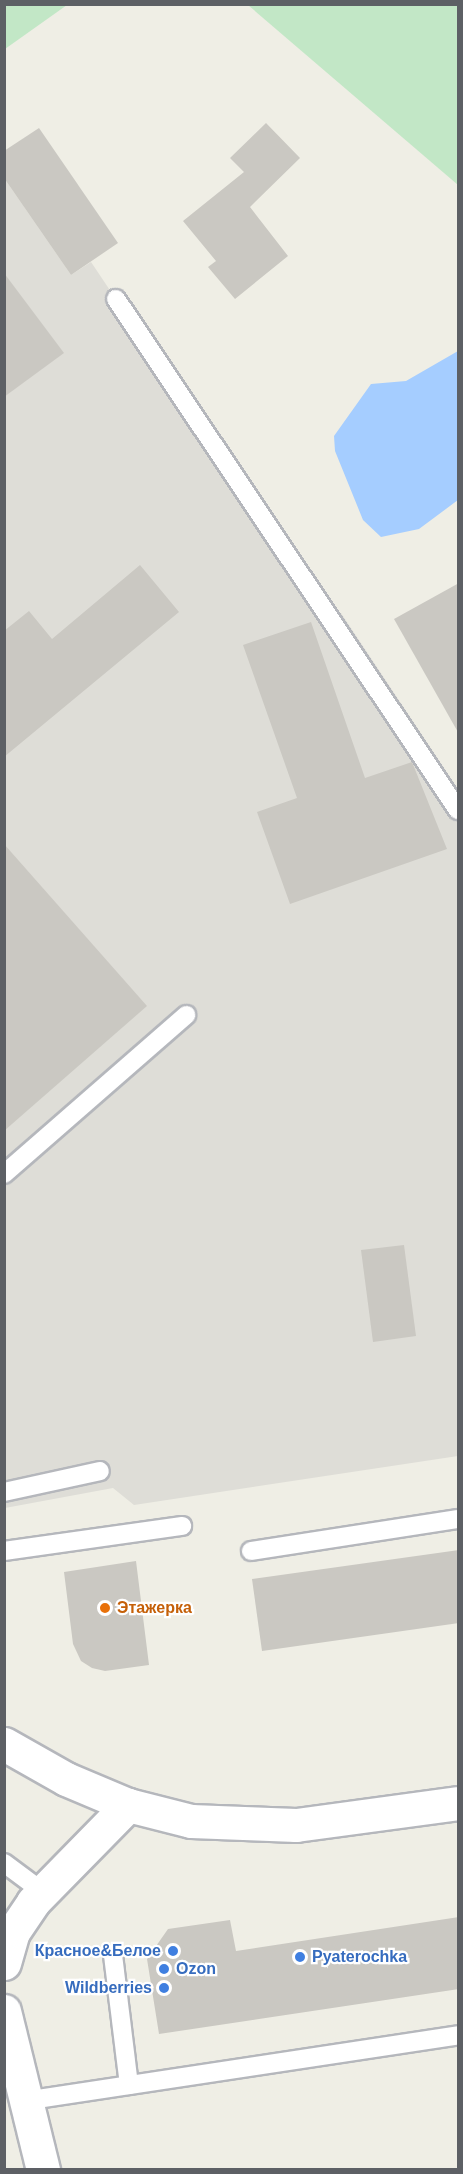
<!DOCTYPE html>
<meta charset="utf-8">
<style>
body{margin:0}
#map{position:relative;width:463px;height:2174px;overflow:hidden;background:#efeee5;font-family:Helvetica,sans-serif}
div>[style]{position:absolute}
.industrial>*{inset:0;background:#deddd7}
.green>*{inset:0;background:#c2e7c6}
.water>*{inset:0;background:#a5cdff}
.building>*{inset:0;background:#cac8c2}
.roads{filter:drop-shadow(2px 0 #b5b7bc) drop-shadow(-2px 0 #b5b7bc) drop-shadow(0 2px #b5b7bc) drop-shadow(0 -2px #b5b7bc)}
.lane>*{height:18px;margin:-9px;padding:0 9px;transform-origin:9px;border-radius:9px;background:#fff}
.secondary>*{height:33px;margin:-16.5px;padding:0 16.5px;transform-origin:16.5px;border-radius:16.5px;background:#fff}
.dots>*{width:16px;height:16px;translate:-50% -50%;box-sizing:border-box;border:3px solid #fff;border-radius:50%}
span{translate:-50% -50%;white-space:nowrap;text-align:center;line-height:1.15;-webkit-text-stroke:4.5px #fff;paint-order:stroke}
.food-label{font-size:16px;color:#c56008;font-weight:700}
.left{translate:0 -50%;text-align:left}
.shop-label{font-size:16px;color:#366cbe;font-weight:700}
.right{translate:-100% -50%;text-align:right}
.frame{position:absolute;inset:0;border:6px solid #5d6065;pointer-events:none}
</style>
<div id="map">
<div class="industrial">
<i style="clip-path:polygon(4px 178px,71px 275px,91px 262px,330px 618px,341px 613px,458px 789px,458px 1456px,134px 1505px,113px 1488px,5px 1508px)"></i>
</div>
<div class="green">
<i style="clip-path:polygon(5px 4px,67px 4px,67px 5px,5px 49px)"></i>
<i style="clip-path:polygon(248px 5px,458px 5px,458px 185px)"></i>
</div>
<div class="water">
<i style="clip-path:polygon(458px 351px,458px 500px,419px 529px,381px 537px,363px 520px,335px 451px,334px 436px,371px 384px,406px 381px)"></i>
</div>
<div class="building">
<i style="clip-path:polygon(266px 123px,300px 158px,250px 207px,288px 256px,235px 299px,208px 267px,216px 261px,183px 221px,244px 172px,230px 158px)"></i>
<i style="clip-path:polygon(39px 128px,118px 243px,71px 275px,4px 178px,4px 151px)"></i>
<i style="clip-path:polygon(4px 273px,64px 353px,4px 397px)"></i>
<i style="clip-path:polygon(140px 565px,179px 612px,4px 757px,4px 631px,29px 611px,52px 639px)"></i>
<i style="clip-path:polygon(459px 583px,459px 734px,394px 619px)"></i>
<i style="clip-path:polygon(311px 622px,365px 778px,412px 762px,447px 849px,290px 904px,257px 812px,297px 798px,243px 645px)"></i>
<i style="clip-path:polygon(4px 844px,147px 1006px,4px 1131px)"></i>
<i style="clip-path:polygon(404px 1245px,416px 1336px,373px 1342px,361px 1250px)"></i>
<i style="clip-path:polygon(459px 1550px,459px 1623px,262px 1651px,252px 1579px)"></i>
<i style="clip-path:polygon(136px 1561px,149px 1665px,105px 1671px,92px 1668px,81px 1661px,73px 1644px,64px 1572px)"></i>
<i style="clip-path:polygon(459px 1917px,459px 1989px,159px 2034px,147px 1959px,168px 1929px,230px 1920px,236px 1951px)"></i>
</div>
<div class="roads">
<div class="lane">
<i style="left:116px;top:299px;width:615px;rotate:56.21deg"></i>
<i style="left:4px;top:1174px;width:242px;rotate:-41.1deg"></i>
<i style="left:4px;top:1492px;width:98px;rotate:-12.3deg"></i>
<i style="left:4px;top:1551px;width:180px;rotate:-8deg"></i>
<i style="left:251px;top:1551px;width:209px;rotate:-8.8deg"></i>
<i style="left:4px;top:1863px;width:49px;rotate:36.6deg"></i>
<i style="left:113px;top:1955px;width:131px;rotate:83deg"></i>
<i style="left:24px;top:2101px;width:439px;rotate:-8.6deg"></i>
</div>
<div class="secondary">
<i style="left:4px;top:1744px;width:71px;rotate:29.4deg"></i>
<i style="left:66px;top:1779px;width:67px;rotate:22.8deg"></i>
<i style="left:128px;top:1805px;width:65px;rotate:14.3deg"></i>
<i style="left:191px;top:1821px;width:105px;rotate:2.2deg"></i>
<i style="left:296px;top:1825px;width:163px;rotate:-7.7deg"></i>
<i style="left:4px;top:1963px;width:32px;rotate:-74deg"></i>
<i style="left:13px;top:1932px;width:36px;rotate:-56deg"></i>
<i style="left:33px;top:1902px;width:136px;rotate:-45.6deg"></i>
<i style="left:4px;top:2011px;width:164px;rotate:76.2deg"></i>
</div>
</div>
<div class="dots">
<i style="left:105px;top:1608px;background:#e8710a"></i>
<i style="left:173px;top:1951px;background:#3f7fe0"></i>
<i style="left:300px;top:1957px;background:#3f7fe0"></i>
<i style="left:164px;top:1969px;background:#3f7fe0"></i>
<i style="left:164px;top:1988px;background:#3f7fe0"></i>
</div>
<div class="food-label">
<span class="left" style="left:117px;top:1608px">Этажерка</span>
</div>
<div class="shop-label">
<span class="right" style="left:161px;top:1951px">Красное&amp;Белое</span>
<span class="left" style="left:312px;top:1957px">Pyaterochka</span>
<span class="left" style="left:176px;top:1969px">Ozon</span>
<span class="right" style="left:152px;top:1988px">Wildberries</span>
</div>
<div class="frame"></div>
</div>
